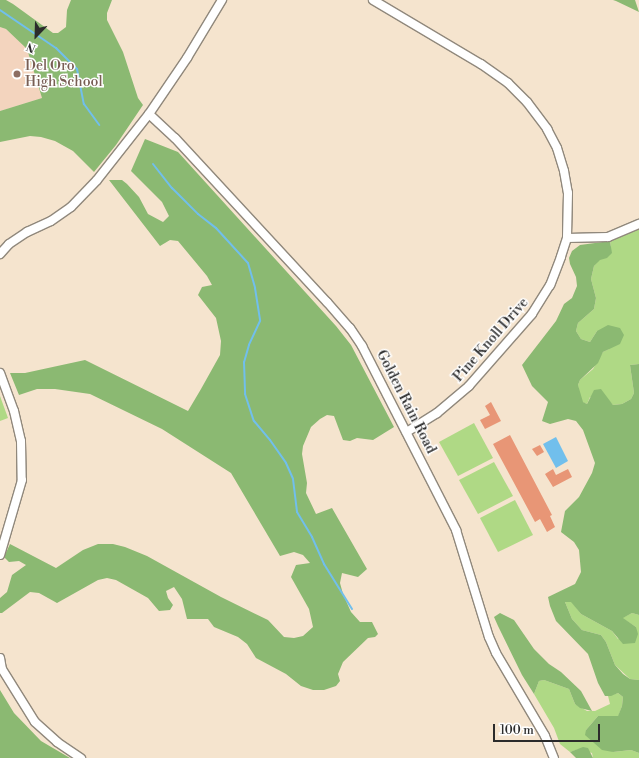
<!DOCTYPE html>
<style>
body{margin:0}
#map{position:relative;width:639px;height:758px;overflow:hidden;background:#f5e4ce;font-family:"Libre Bodoni",serif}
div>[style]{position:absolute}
.built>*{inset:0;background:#f3d4be}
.green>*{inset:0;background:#afd985}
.forest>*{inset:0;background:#8bb972}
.water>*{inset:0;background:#71bfec}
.stream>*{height:2px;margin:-1px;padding:0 1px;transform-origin:1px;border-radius:1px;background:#71bfec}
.building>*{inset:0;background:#e89676}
.roads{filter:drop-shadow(1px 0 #90887c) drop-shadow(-1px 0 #90887c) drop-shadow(0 1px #90887c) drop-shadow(0 -1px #90887c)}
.street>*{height:8px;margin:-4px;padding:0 4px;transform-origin:4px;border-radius:4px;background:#fff}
.dots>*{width:11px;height:11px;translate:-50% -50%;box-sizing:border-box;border:2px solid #fff;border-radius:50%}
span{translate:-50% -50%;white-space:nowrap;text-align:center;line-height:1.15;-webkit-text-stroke:3px #fff;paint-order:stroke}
.education-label{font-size:14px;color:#785e54}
.left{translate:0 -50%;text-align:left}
.street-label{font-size:14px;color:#2b2b2b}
.north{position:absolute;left:16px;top:16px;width:40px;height:40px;-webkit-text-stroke:3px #fff;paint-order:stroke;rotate:203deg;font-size:11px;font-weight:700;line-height:16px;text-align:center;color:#2b2b2b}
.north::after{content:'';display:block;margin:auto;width:14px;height:18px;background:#2b2b2b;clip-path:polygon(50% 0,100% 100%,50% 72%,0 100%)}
.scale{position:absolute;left:493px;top:724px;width:107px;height:18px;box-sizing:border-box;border:2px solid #2b2b2b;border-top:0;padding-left:5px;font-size:12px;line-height:14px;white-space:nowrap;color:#2b2b2b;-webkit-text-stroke:3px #fff;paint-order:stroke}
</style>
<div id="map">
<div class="built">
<i style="clip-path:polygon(0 27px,6px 29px,27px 49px,42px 98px,0 111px)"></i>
</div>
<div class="green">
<i style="clip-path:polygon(639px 229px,639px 364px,630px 365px,634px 393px,631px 399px,622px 404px,613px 405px,606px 398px,590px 397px,587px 404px,582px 402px,579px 393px,578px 385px,580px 380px,593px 369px,603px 352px,609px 349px,597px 331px,590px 342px,581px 339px,576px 331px,578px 323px,594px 309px,596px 298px,591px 279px,594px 266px,611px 246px,610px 241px)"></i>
<i style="clip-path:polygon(0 396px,8px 418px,0 421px)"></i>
<i style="clip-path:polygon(474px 423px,493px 458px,458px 476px,439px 442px)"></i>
<i style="clip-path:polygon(494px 462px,513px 496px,478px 514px,459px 480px)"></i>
<i style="clip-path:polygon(515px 500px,533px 535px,498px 552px,480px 518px)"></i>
<i style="clip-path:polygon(571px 601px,581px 614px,612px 631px,618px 639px,636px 627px,622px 618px,632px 613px,639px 615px,639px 680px,630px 679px,615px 665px,606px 642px,601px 635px,582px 630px,572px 619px,565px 602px)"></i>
<i style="clip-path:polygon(544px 680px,569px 689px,575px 704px,587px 711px,595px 711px,610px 704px,608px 696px,618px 693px,623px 697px,622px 706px,618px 717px,598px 716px,586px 730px,613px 752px,631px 750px,639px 753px,639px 758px,593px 758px,592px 753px,579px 749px,570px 752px,560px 744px,554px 728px,534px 694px,539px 681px)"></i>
</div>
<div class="forest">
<i style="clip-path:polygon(0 0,6px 0,13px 4px,53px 33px,58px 33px,66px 27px,67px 10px,71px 0,112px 0,107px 13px,107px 20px,123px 52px,138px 98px,143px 105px,116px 145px,94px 172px,73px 151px,55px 141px,41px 137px,30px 136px,0 142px,0 111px,42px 98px,27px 49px,6px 29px,0 27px)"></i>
<i style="clip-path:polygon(613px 0,635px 0,639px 12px,616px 1px)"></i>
<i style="clip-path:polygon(145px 139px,178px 152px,336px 326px,351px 345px,394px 427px,373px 440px,357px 438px,350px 441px,343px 440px,334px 416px,327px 415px,320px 419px,311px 427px,303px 446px,302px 454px,307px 483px,306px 493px,316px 514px,332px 508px,367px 569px,358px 577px,342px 573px,340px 583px,343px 594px,351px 612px,360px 622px,372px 622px,378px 634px,375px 637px,368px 638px,343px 662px,338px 674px,340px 681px,336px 686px,324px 690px,313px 690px,301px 686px,286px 674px,256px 658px,247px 644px,238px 637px,214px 627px,208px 619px,187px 619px,182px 599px,174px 587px,166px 591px,168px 598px,173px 605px,170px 610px,159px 611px,148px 598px,116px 580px,107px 578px,98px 580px,57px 603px,39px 593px,30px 592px,2px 613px,0 613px,0 598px,7px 592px,12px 575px,26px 565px,19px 561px,9px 562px,4px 557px,10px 544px,56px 568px,83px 550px,98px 544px,113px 544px,125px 547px,147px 556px,221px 597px,268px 620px,284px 637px,294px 638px,303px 636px,313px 627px,309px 609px,291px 577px,296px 565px,310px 563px,303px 555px,294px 552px,280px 556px,231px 473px,162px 429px,90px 394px,55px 389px,37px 389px,19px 395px,10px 373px,25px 373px,85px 360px,188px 411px,201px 389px,220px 355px,221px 341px,216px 318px,198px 295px,202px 287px,212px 285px,207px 276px,178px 241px,170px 240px,160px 246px,109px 180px,122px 180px,127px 184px,139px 197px,148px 214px,163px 222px,169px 216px,162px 202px,131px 171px)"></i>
<i style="clip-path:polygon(610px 241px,612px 253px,607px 258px,600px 260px,594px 266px,591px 279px,596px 298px,594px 309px,578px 323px,576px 331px,581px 339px,590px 342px,597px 331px,608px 325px,620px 328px,624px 335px,620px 344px,603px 352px,598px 363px,580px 380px,578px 385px,583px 402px,587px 404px,594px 390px,601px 389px,613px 405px,622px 404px,631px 399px,634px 393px,630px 365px,639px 364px,639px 615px,632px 613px,623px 618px,636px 627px,638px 634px,635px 643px,623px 644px,612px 631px,581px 614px,571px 602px,565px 602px,572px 619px,582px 630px,601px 635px,606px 642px,615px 665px,623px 674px,630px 679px,639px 680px,639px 753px,631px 750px,613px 752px,602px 750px,585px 735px,586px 730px,598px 716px,618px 716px,622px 706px,623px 697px,618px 693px,611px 696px,605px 696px,598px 683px,588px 654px,556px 621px,550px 606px,548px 597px,575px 584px,581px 572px,579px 550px,574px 542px,561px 532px,565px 511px,579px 497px,592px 473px,595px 463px,583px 430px,576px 421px,568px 419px,550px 424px,542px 421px,548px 402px,532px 386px,522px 365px,556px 321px,564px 304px,572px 298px,577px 286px,576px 277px,570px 264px,569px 258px,572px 251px,580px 245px)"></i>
<i style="clip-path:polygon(500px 613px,514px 620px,534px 649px,549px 664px,561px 672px,581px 691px,592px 711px,580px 708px,575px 704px,569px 689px,544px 680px,539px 681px,534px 694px,522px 675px,498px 626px,494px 617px)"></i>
<i style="clip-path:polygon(0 690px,14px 713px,41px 741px,70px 758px,0 758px)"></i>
<i style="clip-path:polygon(583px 747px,588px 748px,593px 758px,576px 758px,570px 752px)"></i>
</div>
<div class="water">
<i style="clip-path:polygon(556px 437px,568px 461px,556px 468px,543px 444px)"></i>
</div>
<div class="stream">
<i style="left:0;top:10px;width:68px;rotate:34.2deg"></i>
<i style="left:56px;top:48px;width:30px;rotate:45deg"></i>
<i style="left:77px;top:69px;width:36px;rotate:79deg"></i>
<i style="left:84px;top:104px;width:26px;rotate:54deg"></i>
<i style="left:153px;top:164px;width:31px;rotate:52deg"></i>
<i style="left:172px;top:188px;width:37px;rotate:45deg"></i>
<i style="left:198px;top:214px;width:23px;rotate:38deg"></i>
<i style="left:216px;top:228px;width:47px;rotate:47.6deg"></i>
<i style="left:248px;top:263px;width:26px;rotate:74deg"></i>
<i style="left:255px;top:288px;width:33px;rotate:81deg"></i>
<i style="left:260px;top:321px;width:26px;rotate:115deg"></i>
<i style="left:249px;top:345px;width:18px;rotate:106deg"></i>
<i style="left:244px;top:362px;width:32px;rotate:88deg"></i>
<i style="left:245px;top:394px;width:28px;rotate:72deg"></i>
<i style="left:254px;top:421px;width:25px;rotate:50deg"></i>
<i style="left:270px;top:440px;width:28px;rotate:55deg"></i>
<i style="left:286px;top:463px;width:17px;rotate:66deg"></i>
<i style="left:293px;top:479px;width:33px;rotate:83deg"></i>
<i style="left:297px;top:512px;width:29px;rotate:59deg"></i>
<i style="left:312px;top:537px;width:30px;rotate:66deg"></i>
<i style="left:324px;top:564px;width:53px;rotate:58.1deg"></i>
</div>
<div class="building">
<i style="clip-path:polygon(491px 402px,501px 421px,485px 429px,480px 420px,490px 415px,485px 406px)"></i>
<i style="clip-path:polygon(510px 435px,552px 515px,550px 516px,555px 527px,547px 532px,540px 519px,535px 522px,493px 444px)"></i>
<i style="clip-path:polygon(540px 445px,544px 452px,537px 456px,532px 449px)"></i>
<i style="clip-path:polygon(553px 469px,556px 475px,568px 469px,572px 477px,553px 487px,545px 474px)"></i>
</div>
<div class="roads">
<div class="street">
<i style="left:373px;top:0;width:126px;rotate:30.7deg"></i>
<i style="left:481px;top:64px;width:33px;rotate:35deg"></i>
<i style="left:508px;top:83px;width:27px;rotate:45deg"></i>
<i style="left:527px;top:102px;width:34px;rotate:53deg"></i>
<i style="left:547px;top:129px;width:21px;rotate:62deg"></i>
<i style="left:557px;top:148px;width:24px;rotate:73deg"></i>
<i style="left:564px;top:171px;width:22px;rotate:80deg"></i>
<i style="left:568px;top:193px;width:45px;rotate:91.3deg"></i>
<i style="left:567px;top:238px;width:20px;rotate:108deg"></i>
<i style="left:561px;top:257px;width:30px;rotate:111deg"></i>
<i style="left:550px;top:285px;width:34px;rotate:122deg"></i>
<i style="left:532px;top:314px;width:96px;rotate:131.2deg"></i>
<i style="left:469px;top:386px;width:42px;rotate:139.8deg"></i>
<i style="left:437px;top:413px;width:36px;rotate:148deg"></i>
<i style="left:149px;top:114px;width:35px;rotate:43deg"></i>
<i style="left:175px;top:138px;width:224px;rotate:47.2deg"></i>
<i style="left:327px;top:302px;width:35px;rotate:49deg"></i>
<i style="left:350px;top:328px;width:22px;rotate:56deg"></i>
<i style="left:362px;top:346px;width:207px;rotate:62.9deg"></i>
<i style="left:456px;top:530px;width:112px;rotate:72.9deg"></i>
<i style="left:489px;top:637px;width:17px;rotate:66deg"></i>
<i style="left:496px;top:653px;width:96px;rotate:59.4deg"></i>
<i style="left:545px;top:736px;width:24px;rotate:68deg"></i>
<i style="left:567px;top:238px;width:41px;rotate:-1.4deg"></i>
<i style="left:608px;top:237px;width:34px;rotate:-23deg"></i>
<i style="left:0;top:254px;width:13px;rotate:-48deg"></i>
<i style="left:9px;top:244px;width:22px;rotate:-34deg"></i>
<i style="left:27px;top:232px;width:26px;rotate:-25deg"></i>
<i style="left:51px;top:221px;width:24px;rotate:-35deg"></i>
<i style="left:71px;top:207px;width:37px;rotate:-46deg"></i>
<i style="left:97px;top:180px;width:84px;rotate:-51.8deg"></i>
<i style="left:149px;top:114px;width:68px;rotate:-55.8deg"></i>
<i style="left:187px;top:58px;width:68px;rotate:-58.9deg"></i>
<i style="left:0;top:373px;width:40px;rotate:69.8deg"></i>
<i style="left:14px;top:411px;width:31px;rotate:77deg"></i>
<i style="left:21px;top:441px;width:39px;rotate:89deg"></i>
<i style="left:22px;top:480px;width:78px;rotate:106.3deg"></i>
<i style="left:0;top:658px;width:11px;rotate:80deg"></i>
<i style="left:2px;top:669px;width:62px;rotate:58.1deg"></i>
<i style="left:35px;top:722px;width:30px;rotate:42deg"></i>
<i style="left:57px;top:742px;width:29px;rotate:34deg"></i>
</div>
</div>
<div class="dots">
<i style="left:17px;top:74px;background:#8d6e63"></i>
</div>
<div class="education-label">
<span class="left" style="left:25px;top:74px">Del Oro<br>High School</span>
</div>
<div class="street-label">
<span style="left:491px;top:340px;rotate:-49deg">Pine Knoll Drive</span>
<span style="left:406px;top:402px;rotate:63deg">Golden Rain Road</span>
</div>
<div class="north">N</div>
<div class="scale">100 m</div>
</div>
